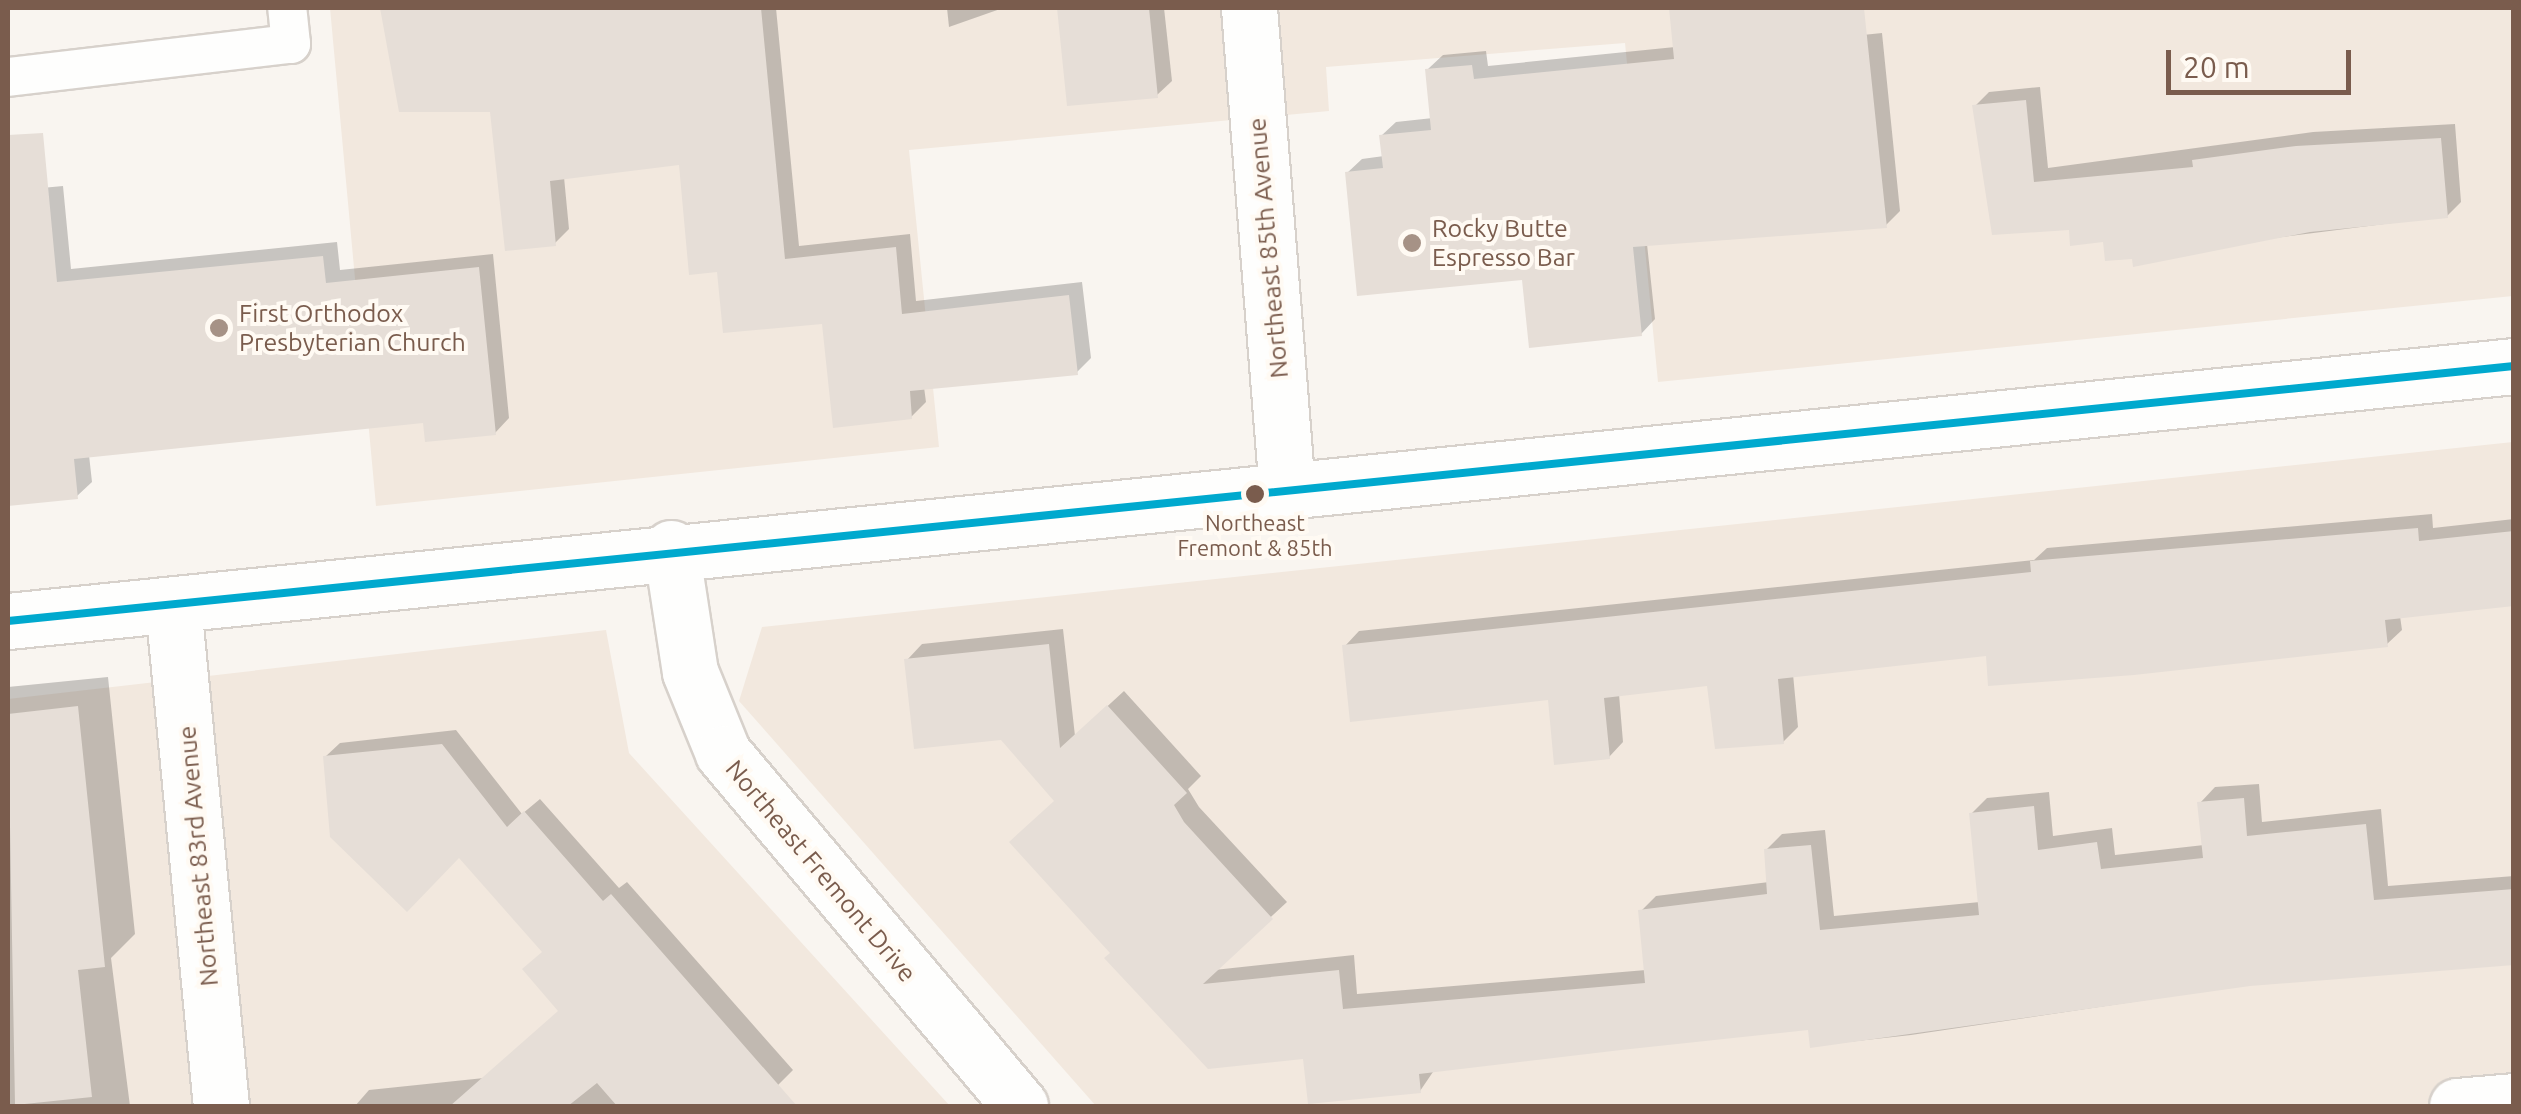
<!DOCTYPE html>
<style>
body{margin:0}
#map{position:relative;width:2521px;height:1114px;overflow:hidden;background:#f9f5f0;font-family:Ubuntu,sans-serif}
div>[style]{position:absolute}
.residential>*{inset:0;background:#f2e8de}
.shadow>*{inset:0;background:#0003}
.building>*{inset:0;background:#e6ded7}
.roads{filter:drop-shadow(2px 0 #d7d1cb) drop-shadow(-2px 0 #d7d1cb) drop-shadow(0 2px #d7d1cb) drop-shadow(0 -2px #d7d1cb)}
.service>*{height:38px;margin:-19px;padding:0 19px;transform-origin:19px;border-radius:19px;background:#fefefd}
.minor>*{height:55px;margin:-27.5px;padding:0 27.5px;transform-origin:27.5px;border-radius:27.5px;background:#fefefd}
.tertiary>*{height:55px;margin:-27.5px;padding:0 27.5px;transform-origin:27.5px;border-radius:27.5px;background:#fefefd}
.bus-1>*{height:8px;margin:-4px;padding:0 4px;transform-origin:4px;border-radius:4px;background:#00a9ce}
.dots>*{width:28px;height:28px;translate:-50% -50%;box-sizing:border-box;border:5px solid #fffaf3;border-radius:50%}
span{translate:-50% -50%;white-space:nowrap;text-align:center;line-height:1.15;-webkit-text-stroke:8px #fffaf3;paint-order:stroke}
.bus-label{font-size:22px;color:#7a5c4d}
.poi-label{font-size:25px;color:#7a5c4d}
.left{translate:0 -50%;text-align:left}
.street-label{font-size:25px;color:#7a5c4d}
.frame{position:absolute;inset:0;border:10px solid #7a5c4d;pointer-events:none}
.scale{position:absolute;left:2166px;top:50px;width:185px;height:45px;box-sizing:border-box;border:5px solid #7a5c4d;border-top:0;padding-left:12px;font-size:30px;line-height:35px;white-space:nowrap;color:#7a5c4d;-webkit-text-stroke:8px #fffaf3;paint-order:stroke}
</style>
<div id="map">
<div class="residential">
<i style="clip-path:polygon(330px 8px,2513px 8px,2513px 296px,1658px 382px,1625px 43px,1326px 67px,1329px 111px,909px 150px,939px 447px,376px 506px)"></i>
<i style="clip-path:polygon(2513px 442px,2513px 1106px,1096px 1106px,739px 701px,762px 627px)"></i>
<i style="clip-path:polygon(606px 630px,629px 753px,950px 1106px,8px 1106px,8px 699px)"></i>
</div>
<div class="shadow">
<i style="clip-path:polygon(386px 8px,786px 8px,776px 8px,799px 246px,910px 234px,916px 301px,1082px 282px,1091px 358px,1077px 372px,924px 387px,926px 402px,911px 417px,825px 321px,720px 269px,681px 162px,564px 177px,569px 229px,555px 243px,492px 110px,401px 110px)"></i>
<i style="clip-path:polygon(947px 8px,1003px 8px,949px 27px)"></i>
<i style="clip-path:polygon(1059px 8px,1164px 8px,1172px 81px,1157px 95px,1069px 104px)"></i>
<i style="clip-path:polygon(1671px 8px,1762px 8px,1766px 45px,1882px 33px,1900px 211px,1886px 225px,1647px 244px,1655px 319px,1641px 334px,1347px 173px,1362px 159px,1384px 156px,1381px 136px,1396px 122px,1433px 118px,1428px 69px,1443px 55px,1486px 51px,1488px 66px,1675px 47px)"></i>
<i style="clip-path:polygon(2040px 87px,2048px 168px,2313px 132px,2455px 124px,2461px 202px,2447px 216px,2134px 256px,2071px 227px,1994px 233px,1975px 106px,1989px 92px)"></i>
<i style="clip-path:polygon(29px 168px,31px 189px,63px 186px,71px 269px,337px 242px,340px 270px,493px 254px,509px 418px,495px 433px,426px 421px,89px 455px,92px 482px,77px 496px,8px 503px,8px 171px)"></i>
<i style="clip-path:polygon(2432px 514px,2433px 528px,2514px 519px,2514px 601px,2400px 616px,2402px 630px,2387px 644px,1988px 653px,1793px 674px,1798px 727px,1783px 742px,1709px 683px,1619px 694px,1623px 742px,1609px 757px,1550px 697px,1345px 646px,1359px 631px,2034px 560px,2047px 548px)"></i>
<i style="clip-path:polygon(1063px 629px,1075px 736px,1124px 691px,1201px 776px,1188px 789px,1199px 807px,1287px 902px,1214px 970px,1354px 955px,1357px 994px,1646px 970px,1641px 911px,1656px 896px,1769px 882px,1766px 850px,1782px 834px,1825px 830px,1834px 916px,1980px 902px,1971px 814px,1987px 798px,2049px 792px,2053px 836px,2112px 828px,2115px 855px,2204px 845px,2200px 803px,2215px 787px,2259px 784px,2262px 822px,2381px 809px,2388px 886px,2514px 876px,2514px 945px,1911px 1035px,1812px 1046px,1810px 1027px,1435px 1069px,1420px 1091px,1305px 1057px,1113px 953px,1057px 801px,1002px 738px,907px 660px,922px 644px)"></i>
<i style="clip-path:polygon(108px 677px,135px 934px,111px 958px,130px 1106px,8px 1106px,8px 687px)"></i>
<i style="clip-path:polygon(456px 730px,522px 814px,540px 799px,619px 888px,627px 882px,793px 1070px,778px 1085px,752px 1106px,355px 1106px,369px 1090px,484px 1078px,561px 1010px,544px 951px,460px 855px,325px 757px,340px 743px)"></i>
</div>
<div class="building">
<i style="clip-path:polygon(380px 8px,761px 8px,785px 259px,896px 247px,902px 314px,1069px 295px,1078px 375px,910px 391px,912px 419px,833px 428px,822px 324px,723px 333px,717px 272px,689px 275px,679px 165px,550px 181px,556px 246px,505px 251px,490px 112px,399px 112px)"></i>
<i style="clip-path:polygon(1057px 8px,1149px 8px,1158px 98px,1067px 106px)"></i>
<i style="clip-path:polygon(1669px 8px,1864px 8px,1887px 228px,1633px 247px,1642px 336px,1529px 348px,1522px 280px,1357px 296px,1345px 172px,1383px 168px,1379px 135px,1431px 130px,1425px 69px,1472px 65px,1474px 79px,1674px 59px)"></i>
<i style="clip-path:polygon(2026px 100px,2034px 182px,2193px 167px,2192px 160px,2296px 146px,2441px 138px,2448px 218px,2310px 232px,2133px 267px,2132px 259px,2105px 261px,2103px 242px,2070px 246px,2069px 230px,1992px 235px,1972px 105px)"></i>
<i style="clip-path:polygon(43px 133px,57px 282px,323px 256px,326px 283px,479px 267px,496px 435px,425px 442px,423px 423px,74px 459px,78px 499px,8px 506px,8px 135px)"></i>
<i style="clip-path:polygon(2418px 528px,2419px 541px,2514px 531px,2514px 606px,2385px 620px,2388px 647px,2134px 675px,1988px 686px,1986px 656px,1778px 679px,1784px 744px,1715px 749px,1707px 686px,1604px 698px,1610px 759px,1554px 765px,1548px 700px,1350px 722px,1342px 645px,2031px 572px,2030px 561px)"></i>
<i style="clip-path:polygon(1049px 644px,1060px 748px,1107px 705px,1187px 793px,1174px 805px,1184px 822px,1273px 919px,1203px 984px,1339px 970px,1343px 1009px,1645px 983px,1638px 910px,1767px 894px,1764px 849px,1811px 845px,1820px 930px,1979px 915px,1969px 813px,2034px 806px,2038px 850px,2097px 842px,2101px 869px,2203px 858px,2197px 802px,2244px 798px,2247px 836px,2366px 824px,2374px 900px,2514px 889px,2514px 965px,2250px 986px,1810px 1048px,1808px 1030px,1621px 1050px,1419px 1074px,1421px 1093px,1308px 1104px,1303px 1059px,1208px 1069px,1104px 958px,1110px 953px,1009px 842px,1054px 801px,1001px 740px,914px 749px,904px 659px)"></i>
<i style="clip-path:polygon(78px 706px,105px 967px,78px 970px,92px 1097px,15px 1105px,8px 714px)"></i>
<i style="clip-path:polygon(442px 744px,507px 827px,524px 811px,603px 901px,611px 894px,797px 1106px,617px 1106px,597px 1083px,568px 1106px,450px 1106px,558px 1011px,522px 969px,542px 952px,459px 858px,407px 912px,330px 837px,323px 756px)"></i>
</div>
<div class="roads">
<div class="service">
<i style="left:8px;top:77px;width:285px;rotate:-6.7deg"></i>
<i style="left:291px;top:44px;width:36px;rotate:-96deg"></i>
</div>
<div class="minor">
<i style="left:1249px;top:8px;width:482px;rotate:85.5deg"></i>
<i style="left:671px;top:548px;width:125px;rotate:81.3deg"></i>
<i style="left:690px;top:672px;width:87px;rotate:67.8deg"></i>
<i style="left:723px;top:753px;width:461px;rotate:49.9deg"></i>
<i style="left:173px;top:605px;width:503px;rotate:84.53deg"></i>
<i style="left:2457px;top:1106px;width:57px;rotate:-5deg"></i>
</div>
<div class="tertiary">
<i style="left:8px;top:621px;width:2519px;rotate:-5.81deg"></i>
</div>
</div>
<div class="bus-1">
<i style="left:8px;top:621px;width:2519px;rotate:-5.81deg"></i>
</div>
<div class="dots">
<i style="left:1412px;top:243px;background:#a69286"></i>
<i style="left:219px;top:328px;background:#a69286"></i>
<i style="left:1255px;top:494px;background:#7a5c4d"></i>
</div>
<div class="bus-label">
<span style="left:1255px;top:535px">Northeast<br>Fremont &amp; 85th</span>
</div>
<div class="poi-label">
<span class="left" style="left:1432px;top:243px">Rocky Butte<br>Espresso Bar</span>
<span class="left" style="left:239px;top:328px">First Orthodox<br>Presbyterian Church</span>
</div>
<div class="street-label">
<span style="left:1268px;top:248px;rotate:-95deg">Northeast 85th Avenue</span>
<span style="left:198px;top:856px;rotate:-95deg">Northeast 83rd Avenue</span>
<span style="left:821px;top:871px;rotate:50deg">Northeast Fremont Drive</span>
</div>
<div class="frame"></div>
<div class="scale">20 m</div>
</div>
